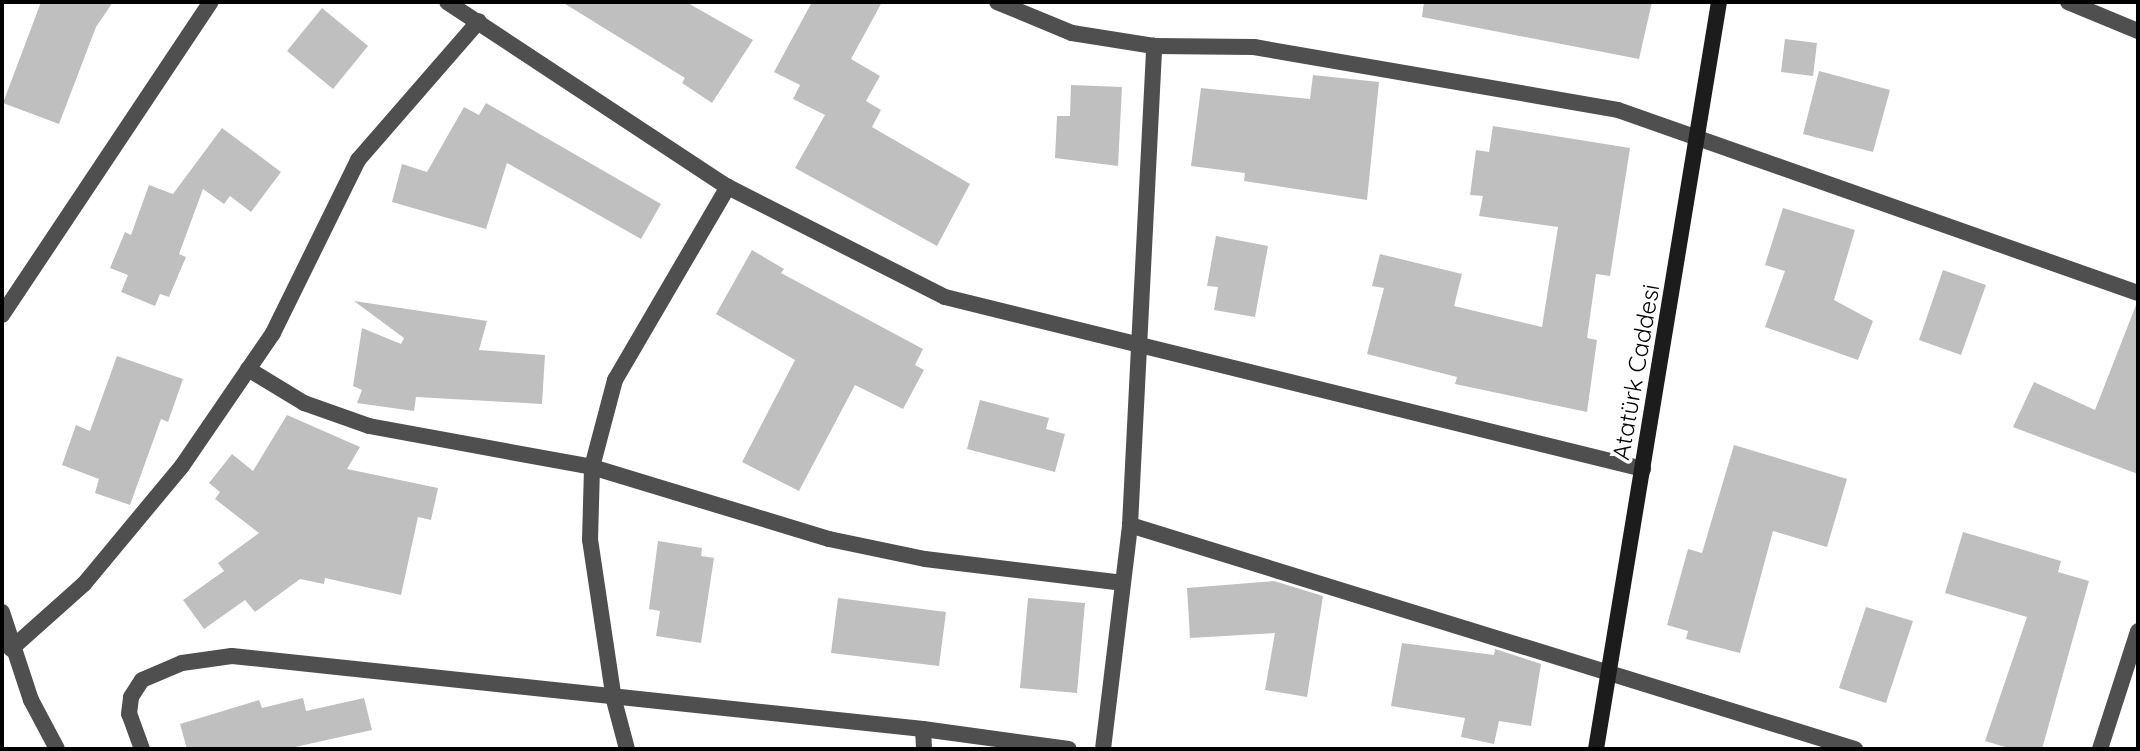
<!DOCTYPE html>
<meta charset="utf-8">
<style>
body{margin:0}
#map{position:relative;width:2140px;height:751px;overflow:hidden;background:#fff;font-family:Quicksand,sans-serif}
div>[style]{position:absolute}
.building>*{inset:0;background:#bfbfbf}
.service>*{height:16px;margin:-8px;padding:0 8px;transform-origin:8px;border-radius:8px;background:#4f4f4f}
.minor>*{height:16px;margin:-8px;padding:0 8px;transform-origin:8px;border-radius:8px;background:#4f4f4f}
.tertiary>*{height:16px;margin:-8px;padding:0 8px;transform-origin:8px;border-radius:8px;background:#4f4f4f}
.secondary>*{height:16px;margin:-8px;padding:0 8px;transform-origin:8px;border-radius:8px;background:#1c1c1c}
span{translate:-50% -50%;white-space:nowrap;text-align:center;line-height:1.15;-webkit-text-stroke:7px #fff;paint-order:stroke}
.street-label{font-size:24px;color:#000}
.frame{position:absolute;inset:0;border:4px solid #000;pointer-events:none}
</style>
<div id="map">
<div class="building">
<i style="clip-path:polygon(41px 2px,113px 2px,96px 27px,59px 124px,3px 103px)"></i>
<i style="clip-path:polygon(562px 2px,686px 2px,753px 40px,712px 103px,682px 83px,685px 78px)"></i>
<i style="clip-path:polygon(812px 2px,882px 2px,851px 59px,880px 76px,866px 101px,881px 110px,872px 127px,970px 184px,937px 246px,795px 168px,825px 115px,793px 99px,800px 85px,774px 72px)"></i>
<i style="clip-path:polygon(1424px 2px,1652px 2px,1639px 59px,1422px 17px)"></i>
<i style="clip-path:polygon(322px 8px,368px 46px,333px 89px,287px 51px)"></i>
<i style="clip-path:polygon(1785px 39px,1817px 43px,1813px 76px,1781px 72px)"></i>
<i style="clip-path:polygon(1819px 71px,1890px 90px,1873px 152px,1803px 134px)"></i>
<i style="clip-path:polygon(1313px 75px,1379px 82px,1367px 200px,1244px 181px,1245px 173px,1191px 166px,1201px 88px,1310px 99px)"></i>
<i style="clip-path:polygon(1071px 85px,1122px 87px,1118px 166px,1055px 158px,1057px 116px,1070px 116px)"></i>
<i style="clip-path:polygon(486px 103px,661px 204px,641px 239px,507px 163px,486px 229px,392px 202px,402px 164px,427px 172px,464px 107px,479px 115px)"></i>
<i style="clip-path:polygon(1493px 126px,1630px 148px,1610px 276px,1596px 274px,1587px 338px,1597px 340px,1587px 412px,1455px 384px,1457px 377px,1367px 354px,1384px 288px,1372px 286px,1380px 254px,1462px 274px,1454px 306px,1542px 327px,1558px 227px,1479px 216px,1483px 196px,1470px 195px,1476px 150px,1489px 152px)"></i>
<i style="clip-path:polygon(222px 128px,281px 172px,251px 212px,230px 196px,224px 204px,203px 189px,179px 254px,186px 257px,169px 297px,160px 294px,155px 306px,121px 292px,128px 275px,110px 268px,125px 232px,131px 235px,149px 185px,173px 194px)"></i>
<i style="clip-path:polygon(1783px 208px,1855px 230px,1834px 300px,1873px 321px,1858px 360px,1765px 327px,1785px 271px,1765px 265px)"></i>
<i style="clip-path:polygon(1216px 236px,1268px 246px,1255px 317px,1214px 310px,1218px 287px,1207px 286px)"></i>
<i style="clip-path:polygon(752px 250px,784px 269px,781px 273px,923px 349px,915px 365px,924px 370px,903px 409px,855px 385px,799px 491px,742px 462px,795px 360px,716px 314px)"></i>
<i style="clip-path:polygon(1943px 270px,1986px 285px,1961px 355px,1919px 340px)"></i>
<i style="clip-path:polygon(354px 301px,487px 321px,479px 350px,545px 355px,542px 404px,416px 397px,414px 411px,357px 403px,362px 390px,353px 386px,362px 328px,401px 344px,404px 338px)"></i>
<i style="clip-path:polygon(2136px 305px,2138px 474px,2013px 427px,2034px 382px,2095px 410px)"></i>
<i style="clip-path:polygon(117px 356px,183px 379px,168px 422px,161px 419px,130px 505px,95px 493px,99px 479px,62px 465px,76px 425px,90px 431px)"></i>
<i style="clip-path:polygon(980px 400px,1049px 418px,1046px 429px,1065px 434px,1055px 472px,967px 449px)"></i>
<i style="clip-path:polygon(287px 415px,360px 447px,347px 469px,438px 488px,431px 520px,418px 517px,401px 595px,325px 578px,324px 584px,300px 579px,255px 612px,245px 600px,204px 629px,183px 600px,224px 571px,218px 563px,259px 533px,215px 499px,220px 492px,209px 483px,232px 454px,253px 471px)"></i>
<i style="clip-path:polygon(1734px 445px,1847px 479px,1827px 547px,1773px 531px,1740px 653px,1686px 639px,1688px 631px,1667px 625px,1688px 549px,1702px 553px)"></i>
<i style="clip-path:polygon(1963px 532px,2061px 561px,2058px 572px,2089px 581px,2042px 749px,2012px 749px,1985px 741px,2027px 617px,1945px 593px)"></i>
<i style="clip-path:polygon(658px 541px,702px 548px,701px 556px,714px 558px,701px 643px,656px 636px,660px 611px,649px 609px)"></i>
<i style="clip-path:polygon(1274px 581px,1323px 596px,1307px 697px,1265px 690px,1275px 633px,1190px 638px,1187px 588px)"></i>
<i style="clip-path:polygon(838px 598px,946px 612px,939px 666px,831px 653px)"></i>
<i style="clip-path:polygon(1028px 598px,1085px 603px,1077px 693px,1020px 688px)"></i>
<i style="clip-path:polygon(1866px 607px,1913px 621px,1886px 703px,1839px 688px)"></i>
<i style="clip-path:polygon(1402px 643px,1494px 655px,1495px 649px,1541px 664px,1531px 726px,1499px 721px,1494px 744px,1461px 737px,1465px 718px,1391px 706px)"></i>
<i style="clip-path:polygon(303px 698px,306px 711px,364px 698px,372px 730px,286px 749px,187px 749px,180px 724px,259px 700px,262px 708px)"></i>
</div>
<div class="service">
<i style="left:997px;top:2px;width:81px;rotate:22.5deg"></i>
<i style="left:1072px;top:33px;width:83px;rotate:9deg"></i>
</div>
<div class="minor">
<i style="left:447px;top:2px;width:336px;rotate:33.4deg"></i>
<i style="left:728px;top:187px;width:243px;rotate:26.9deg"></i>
<i style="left:945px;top:297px;width:719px;rotate:13.84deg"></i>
<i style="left:2068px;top:2px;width:76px;rotate:22.5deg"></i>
<i style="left:2px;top:315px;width:376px;rotate:-56.3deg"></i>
<i style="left:248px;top:369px;width:66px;rotate:31.3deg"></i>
<i style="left:304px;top:403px;width:69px;rotate:19.5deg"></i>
<i style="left:369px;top:426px;width:227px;rotate:10.4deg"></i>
<i style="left:592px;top:467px;width:248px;rotate:16.9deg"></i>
<i style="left:829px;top:539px;width:98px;rotate:11.8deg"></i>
<i style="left:925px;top:559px;width:198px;rotate:6.9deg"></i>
<i style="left:1130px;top:525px;width:759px;rotate:17.17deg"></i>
<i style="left:11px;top:649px;width:98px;rotate:-41.7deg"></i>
<i style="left:84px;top:584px;width:153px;rotate:-50.3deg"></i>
<i style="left:182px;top:466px;width:161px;rotate:-55.6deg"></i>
<i style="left:273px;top:333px;width:193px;rotate:-63.8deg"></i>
<i style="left:358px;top:160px;width:184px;rotate:-49deg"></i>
<i style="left:923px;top:729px;width:20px;rotate:87deg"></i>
<i style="left:142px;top:749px;width:37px;rotate:-110deg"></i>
<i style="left:129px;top:714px;width:17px;rotate:-83deg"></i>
<i style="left:131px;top:697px;width:20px;rotate:-57deg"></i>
<i style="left:142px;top:680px;width:43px;rotate:-23deg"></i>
<i style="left:182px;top:663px;width:50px;rotate:-8deg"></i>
<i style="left:232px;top:656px;width:695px;rotate:6.03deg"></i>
<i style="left:923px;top:729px;width:147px;rotate:7.8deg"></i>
<i style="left:627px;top:749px;width:51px;rotate:-104.9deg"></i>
<i style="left:614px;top:700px;width:162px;rotate:-98.5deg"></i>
<i style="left:590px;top:540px;width:73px;rotate:-88.4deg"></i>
<i style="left:592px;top:467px;width:90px;rotate:-75.2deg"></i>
<i style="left:615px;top:380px;width:224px;rotate:-59.7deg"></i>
<i style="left:1103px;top:749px;width:226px;rotate:-83.1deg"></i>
<i style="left:1130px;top:525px;width:480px;rotate:-87.1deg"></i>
<i style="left:1154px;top:46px;width:100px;rotate:0.6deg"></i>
<i style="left:1254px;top:47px;width:369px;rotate:9.8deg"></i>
<i style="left:1618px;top:110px;width:551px;rotate:19.39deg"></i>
</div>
<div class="tertiary">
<i style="left:2px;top:612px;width:93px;rotate:71.8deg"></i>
<i style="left:31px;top:700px;width:55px;rotate:62deg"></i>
<i style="left:2100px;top:749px;width:124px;rotate:-72.1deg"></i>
</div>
<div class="secondary">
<i style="left:1596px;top:749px;width:757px;rotate:-80.65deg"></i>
</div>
<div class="street-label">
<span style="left:1636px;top:372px;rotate:-80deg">Atatürk Caddesi</span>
</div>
<div class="frame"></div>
</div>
